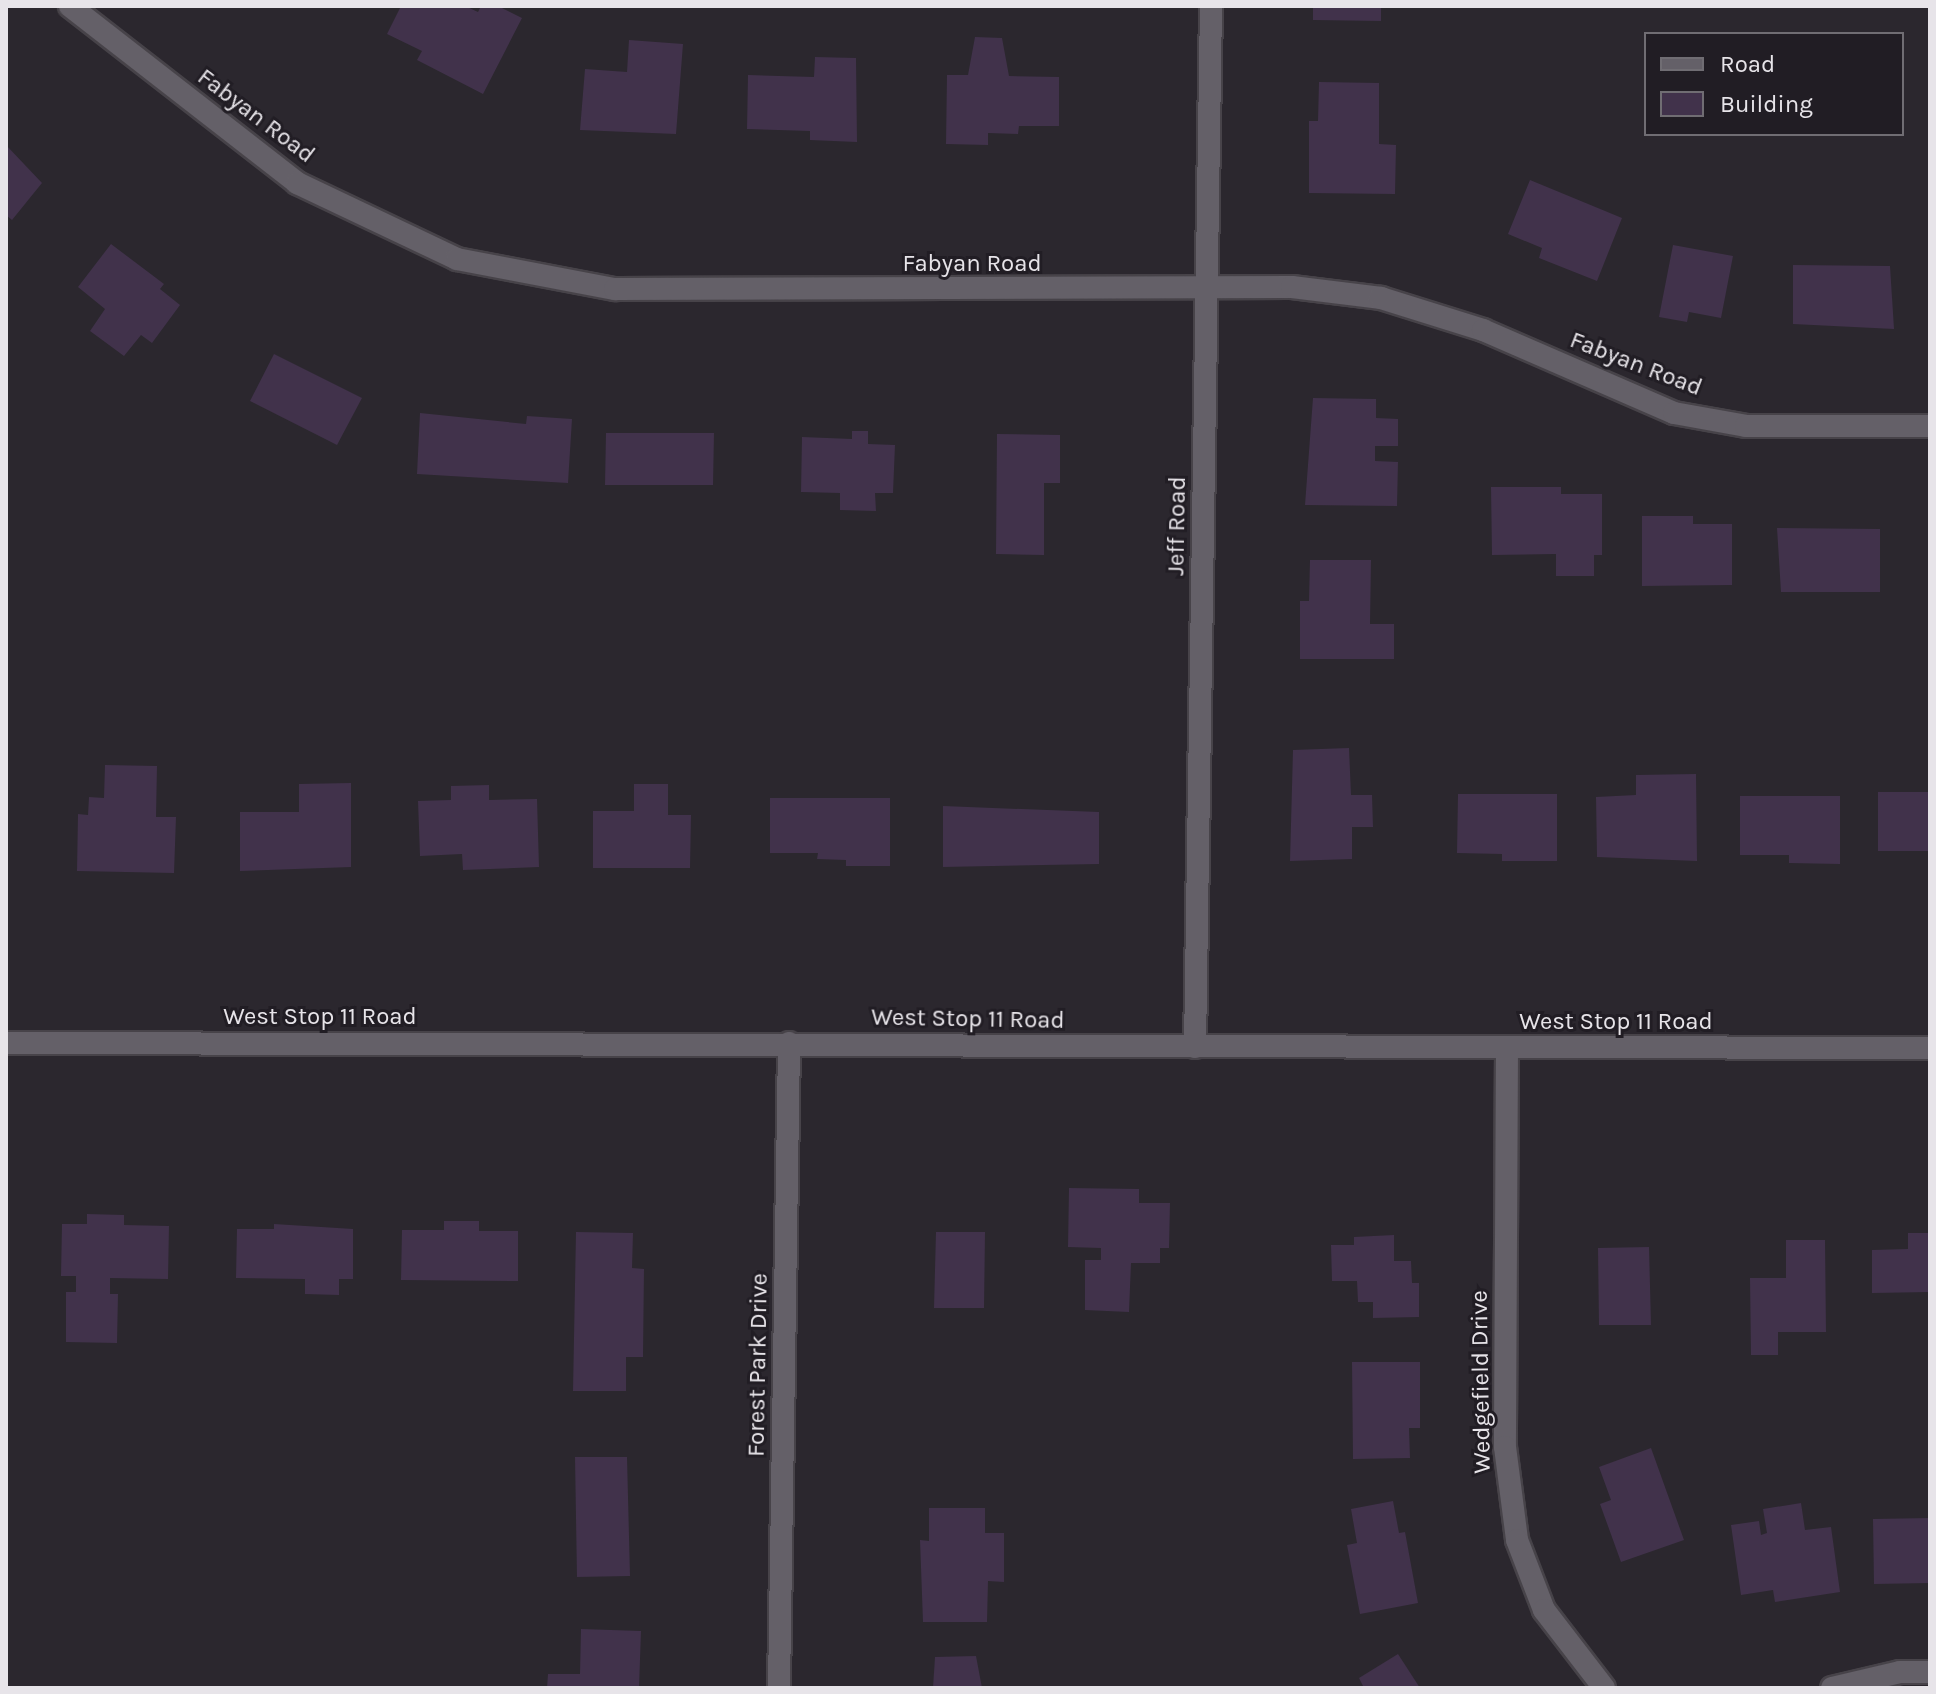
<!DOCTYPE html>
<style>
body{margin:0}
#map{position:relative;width:1936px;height:1694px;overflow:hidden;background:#2b272e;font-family:Karla,sans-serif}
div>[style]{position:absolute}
.building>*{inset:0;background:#41324b}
.roads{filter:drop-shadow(2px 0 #474349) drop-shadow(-2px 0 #474349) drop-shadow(0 2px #474349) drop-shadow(0 -2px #474349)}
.minor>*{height:22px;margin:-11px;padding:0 11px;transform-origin:11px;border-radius:11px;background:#646068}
.secondary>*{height:22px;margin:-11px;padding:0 11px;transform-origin:11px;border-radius:11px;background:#646068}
span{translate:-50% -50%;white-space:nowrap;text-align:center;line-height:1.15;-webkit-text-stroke:6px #211d24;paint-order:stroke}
.street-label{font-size:24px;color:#e7e4e9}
.frame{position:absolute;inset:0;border:8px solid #e7e4e9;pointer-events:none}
.legend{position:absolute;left:1644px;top:32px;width:260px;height:104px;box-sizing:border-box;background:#211d24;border:2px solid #706d73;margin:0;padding:10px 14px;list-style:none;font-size:24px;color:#e7e4e9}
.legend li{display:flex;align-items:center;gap:16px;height:40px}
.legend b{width:40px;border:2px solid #706d73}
</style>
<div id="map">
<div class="building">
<i style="clip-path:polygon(401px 6px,465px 6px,478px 12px,481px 6px,498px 6px,522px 18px,483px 94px,417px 60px,422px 51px,387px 34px)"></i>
<i style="clip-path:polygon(1313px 6px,1381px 6px,1381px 21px,1313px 20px)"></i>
<i style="clip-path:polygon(975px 37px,1002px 38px,1009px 76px,1059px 77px,1059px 126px,1019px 126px,1018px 134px,988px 133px,988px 145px,946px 144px,947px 75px,968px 75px)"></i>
<i style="clip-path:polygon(629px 40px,683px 44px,676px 134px,580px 130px,585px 69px,627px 72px)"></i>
<i style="clip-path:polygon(815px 57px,856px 58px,857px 142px,810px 140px,810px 131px,747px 129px,748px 75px,814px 77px)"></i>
<i style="clip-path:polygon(1319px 82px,1379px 83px,1379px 144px,1396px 145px,1395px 194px,1309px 193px,1309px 121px,1318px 121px)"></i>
<i style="clip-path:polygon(6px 145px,42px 183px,12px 220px,6px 215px)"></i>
<i style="clip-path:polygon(1530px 180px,1622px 218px,1597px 281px,1539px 258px,1542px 248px,1508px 234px)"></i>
<i style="clip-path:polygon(111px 244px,164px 284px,160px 289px,180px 305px,152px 343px,141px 335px,124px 356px,90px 331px,105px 309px,78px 287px)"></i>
<i style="clip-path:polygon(1673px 245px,1733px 256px,1721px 318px,1689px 312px,1687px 322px,1659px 317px)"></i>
<i style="clip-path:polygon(1793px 265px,1890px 266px,1894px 329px,1793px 324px)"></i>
<i style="clip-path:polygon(274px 354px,362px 398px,337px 445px,250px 401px)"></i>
<i style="clip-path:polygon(1313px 398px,1376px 399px,1376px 418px,1398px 419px,1398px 446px,1375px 446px,1375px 461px,1398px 462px,1397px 506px,1305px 505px)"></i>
<i style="clip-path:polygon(420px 413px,526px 424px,527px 416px,572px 419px,568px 483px,417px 474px)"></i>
<i style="clip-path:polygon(852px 431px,868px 431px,868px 444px,895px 445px,893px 493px,875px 493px,876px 511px,840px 510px,840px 493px,801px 492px,802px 437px,852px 439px)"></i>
<i style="clip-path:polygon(606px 433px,714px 433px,713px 485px,605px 485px)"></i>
<i style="clip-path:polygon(997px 434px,1060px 435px,1060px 483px,1044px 483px,1044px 555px,996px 554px)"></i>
<i style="clip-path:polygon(1491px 487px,1561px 487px,1561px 494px,1602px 494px,1602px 555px,1594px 555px,1594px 576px,1556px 576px,1556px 554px,1492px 555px)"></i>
<i style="clip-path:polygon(1642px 516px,1693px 516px,1693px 524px,1732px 524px,1732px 585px,1642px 586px)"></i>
<i style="clip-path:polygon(1777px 528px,1880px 529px,1880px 592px,1781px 592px)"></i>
<i style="clip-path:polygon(1310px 560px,1371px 560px,1370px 624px,1394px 624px,1394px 659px,1300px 659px,1300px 601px,1309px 601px)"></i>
<i style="clip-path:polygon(1349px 748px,1351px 795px,1372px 795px,1373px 827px,1352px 827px,1352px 859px,1290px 861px,1293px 750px)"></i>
<i style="clip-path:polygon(105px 765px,157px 766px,156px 817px,176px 817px,174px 873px,77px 871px,78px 814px,88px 815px,89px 797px,104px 798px)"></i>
<i style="clip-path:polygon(1696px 774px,1697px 861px,1597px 857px,1596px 797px,1636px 795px,1636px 775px)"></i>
<i style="clip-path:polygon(351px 783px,351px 867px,240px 871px,240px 812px,299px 812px,299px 784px)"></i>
<i style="clip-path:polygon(634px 784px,668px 784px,668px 815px,691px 815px,690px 868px,593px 868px,593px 811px,634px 811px)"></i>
<i style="clip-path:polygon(489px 785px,489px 800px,537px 799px,539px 867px,463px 870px,462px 854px,420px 856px,418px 801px,451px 800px,451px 786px)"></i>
<i style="clip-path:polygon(1878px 792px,1930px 792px,1930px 851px,1878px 851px)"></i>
<i style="clip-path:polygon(1458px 794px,1557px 794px,1557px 861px,1502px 861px,1502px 854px,1457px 853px)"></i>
<i style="clip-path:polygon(1740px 796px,1840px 796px,1840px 864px,1789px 863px,1789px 855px,1740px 855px)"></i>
<i style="clip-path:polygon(770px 798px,890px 798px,890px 866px,846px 866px,846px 860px,817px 859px,818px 853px,770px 853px)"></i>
<i style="clip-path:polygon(943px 806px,1099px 812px,1099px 864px,943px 867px)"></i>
<i style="clip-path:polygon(1069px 1188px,1139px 1189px,1139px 1203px,1170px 1203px,1169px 1248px,1160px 1248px,1160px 1263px,1131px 1263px,1129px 1312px,1085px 1310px,1085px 1260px,1101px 1260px,1101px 1248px,1068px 1247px)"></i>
<i style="clip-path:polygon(87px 1214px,124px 1215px,124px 1225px,169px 1226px,168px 1279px,110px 1278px,110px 1294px,118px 1294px,117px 1343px,66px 1342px,66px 1292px,76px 1292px,76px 1276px,61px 1276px,62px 1224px,87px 1224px)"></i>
<i style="clip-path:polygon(444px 1221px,479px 1221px,479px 1231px,518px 1231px,518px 1281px,401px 1280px,402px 1230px,444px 1230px)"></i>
<i style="clip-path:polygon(274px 1224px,353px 1229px,353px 1279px,339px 1279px,339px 1295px,305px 1294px,305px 1279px,236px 1278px,237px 1229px,274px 1229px)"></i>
<i style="clip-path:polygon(576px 1232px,633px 1233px,632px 1268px,644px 1269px,643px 1357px,626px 1357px,626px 1391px,573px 1391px)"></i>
<i style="clip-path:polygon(936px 1232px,985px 1232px,984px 1308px,934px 1308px)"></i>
<i style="clip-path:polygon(1908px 1233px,1930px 1233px,1930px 1292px,1872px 1293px,1872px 1250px,1908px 1249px)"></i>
<i style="clip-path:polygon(1394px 1235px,1394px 1261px,1411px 1261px,1412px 1283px,1419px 1283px,1419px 1317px,1373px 1318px,1373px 1302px,1358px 1302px,1357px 1281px,1332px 1281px,1331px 1245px,1354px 1245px,1354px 1237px)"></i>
<i style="clip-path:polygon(1786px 1240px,1825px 1240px,1826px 1332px,1778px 1332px,1778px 1355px,1751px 1355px,1750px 1278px,1786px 1278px)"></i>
<i style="clip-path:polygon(1649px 1247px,1651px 1325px,1599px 1325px,1598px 1248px)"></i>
<i style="clip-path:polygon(1352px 1362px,1420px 1362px,1420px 1428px,1409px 1428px,1410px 1458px,1353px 1459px)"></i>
<i style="clip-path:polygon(1651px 1448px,1684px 1540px,1621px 1562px,1600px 1504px,1611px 1500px,1599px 1467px)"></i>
<i style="clip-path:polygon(575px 1457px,627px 1457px,630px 1576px,577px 1577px)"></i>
<i style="clip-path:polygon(1393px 1501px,1399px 1533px,1405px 1532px,1418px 1603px,1360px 1614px,1347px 1545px,1357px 1543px,1351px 1509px)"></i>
<i style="clip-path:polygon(1801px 1503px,1805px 1530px,1831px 1527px,1840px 1592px,1775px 1602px,1773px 1590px,1741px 1595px,1731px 1525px,1759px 1521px,1761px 1535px,1767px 1533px,1763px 1509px)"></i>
<i style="clip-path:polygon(929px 1508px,985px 1508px,985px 1533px,1004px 1533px,1004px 1582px,988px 1581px,987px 1622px,923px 1622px,920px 1540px,929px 1541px)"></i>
<i style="clip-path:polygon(1930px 1518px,1930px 1583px,1874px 1584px,1873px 1519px)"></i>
<i style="clip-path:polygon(581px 1629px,641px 1631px,639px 1688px,547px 1688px,548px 1674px,580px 1674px)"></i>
<i style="clip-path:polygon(1398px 1654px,1420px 1688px,1364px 1688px,1359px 1678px)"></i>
<i style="clip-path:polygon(976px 1656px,982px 1688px,933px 1688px,935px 1657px)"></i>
</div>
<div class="roads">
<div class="minor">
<i style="left:70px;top:6px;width:288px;rotate:37.9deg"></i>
<i style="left:297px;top:183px;width:177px;rotate:25.4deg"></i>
<i style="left:457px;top:259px;width:161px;rotate:10.8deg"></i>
<i style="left:615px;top:289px;width:677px;rotate:-0.17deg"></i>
<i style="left:1292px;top:287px;width:90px;rotate:7deg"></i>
<i style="left:1381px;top:298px;width:107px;rotate:17.4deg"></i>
<i style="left:1483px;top:330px;width:208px;rotate:23.5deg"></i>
<i style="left:1674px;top:413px;width:73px;rotate:10.2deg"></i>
<i style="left:1746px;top:426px;width:184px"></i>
<i style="left:1195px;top:1047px;width:1041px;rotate:-89.12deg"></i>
<i style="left:1507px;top:1048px;width:399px;rotate:90.3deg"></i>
<i style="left:1505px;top:1447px;width:94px;rotate:82.6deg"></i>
<i style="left:1517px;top:1540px;width:75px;rotate:68.9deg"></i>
<i style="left:1544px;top:1610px;width:98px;rotate:52.4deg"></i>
<i style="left:779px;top:1688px;width:645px;rotate:-89.11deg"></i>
<i style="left:1832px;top:1688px;width:70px;rotate:-13.2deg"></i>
<i style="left:1900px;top:1672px;width:30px"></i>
</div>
<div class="secondary">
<i style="left:6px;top:1043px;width:1924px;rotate:0.15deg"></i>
</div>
</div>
<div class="street-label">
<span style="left:256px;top:116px;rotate:37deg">Fabyan Road</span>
<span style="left:972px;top:264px">Fabyan Road</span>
<span style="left:1636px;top:364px;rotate:21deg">Fabyan Road</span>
<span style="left:1177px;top:526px;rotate:-89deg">Jeff Road</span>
<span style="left:320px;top:1017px">West Stop 11 Road</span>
<span style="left:968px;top:1019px;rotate:1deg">West Stop 11 Road</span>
<span style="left:1616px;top:1022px">West Stop 11 Road</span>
<span style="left:758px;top:1365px;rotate:-89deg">Forest Park Drive</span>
<span style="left:1481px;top:1382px;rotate:-91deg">Wedgefield Drive</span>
</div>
<div class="frame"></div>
<ul class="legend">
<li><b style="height:10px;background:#646068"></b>Road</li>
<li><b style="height:22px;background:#41324b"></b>Building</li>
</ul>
</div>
